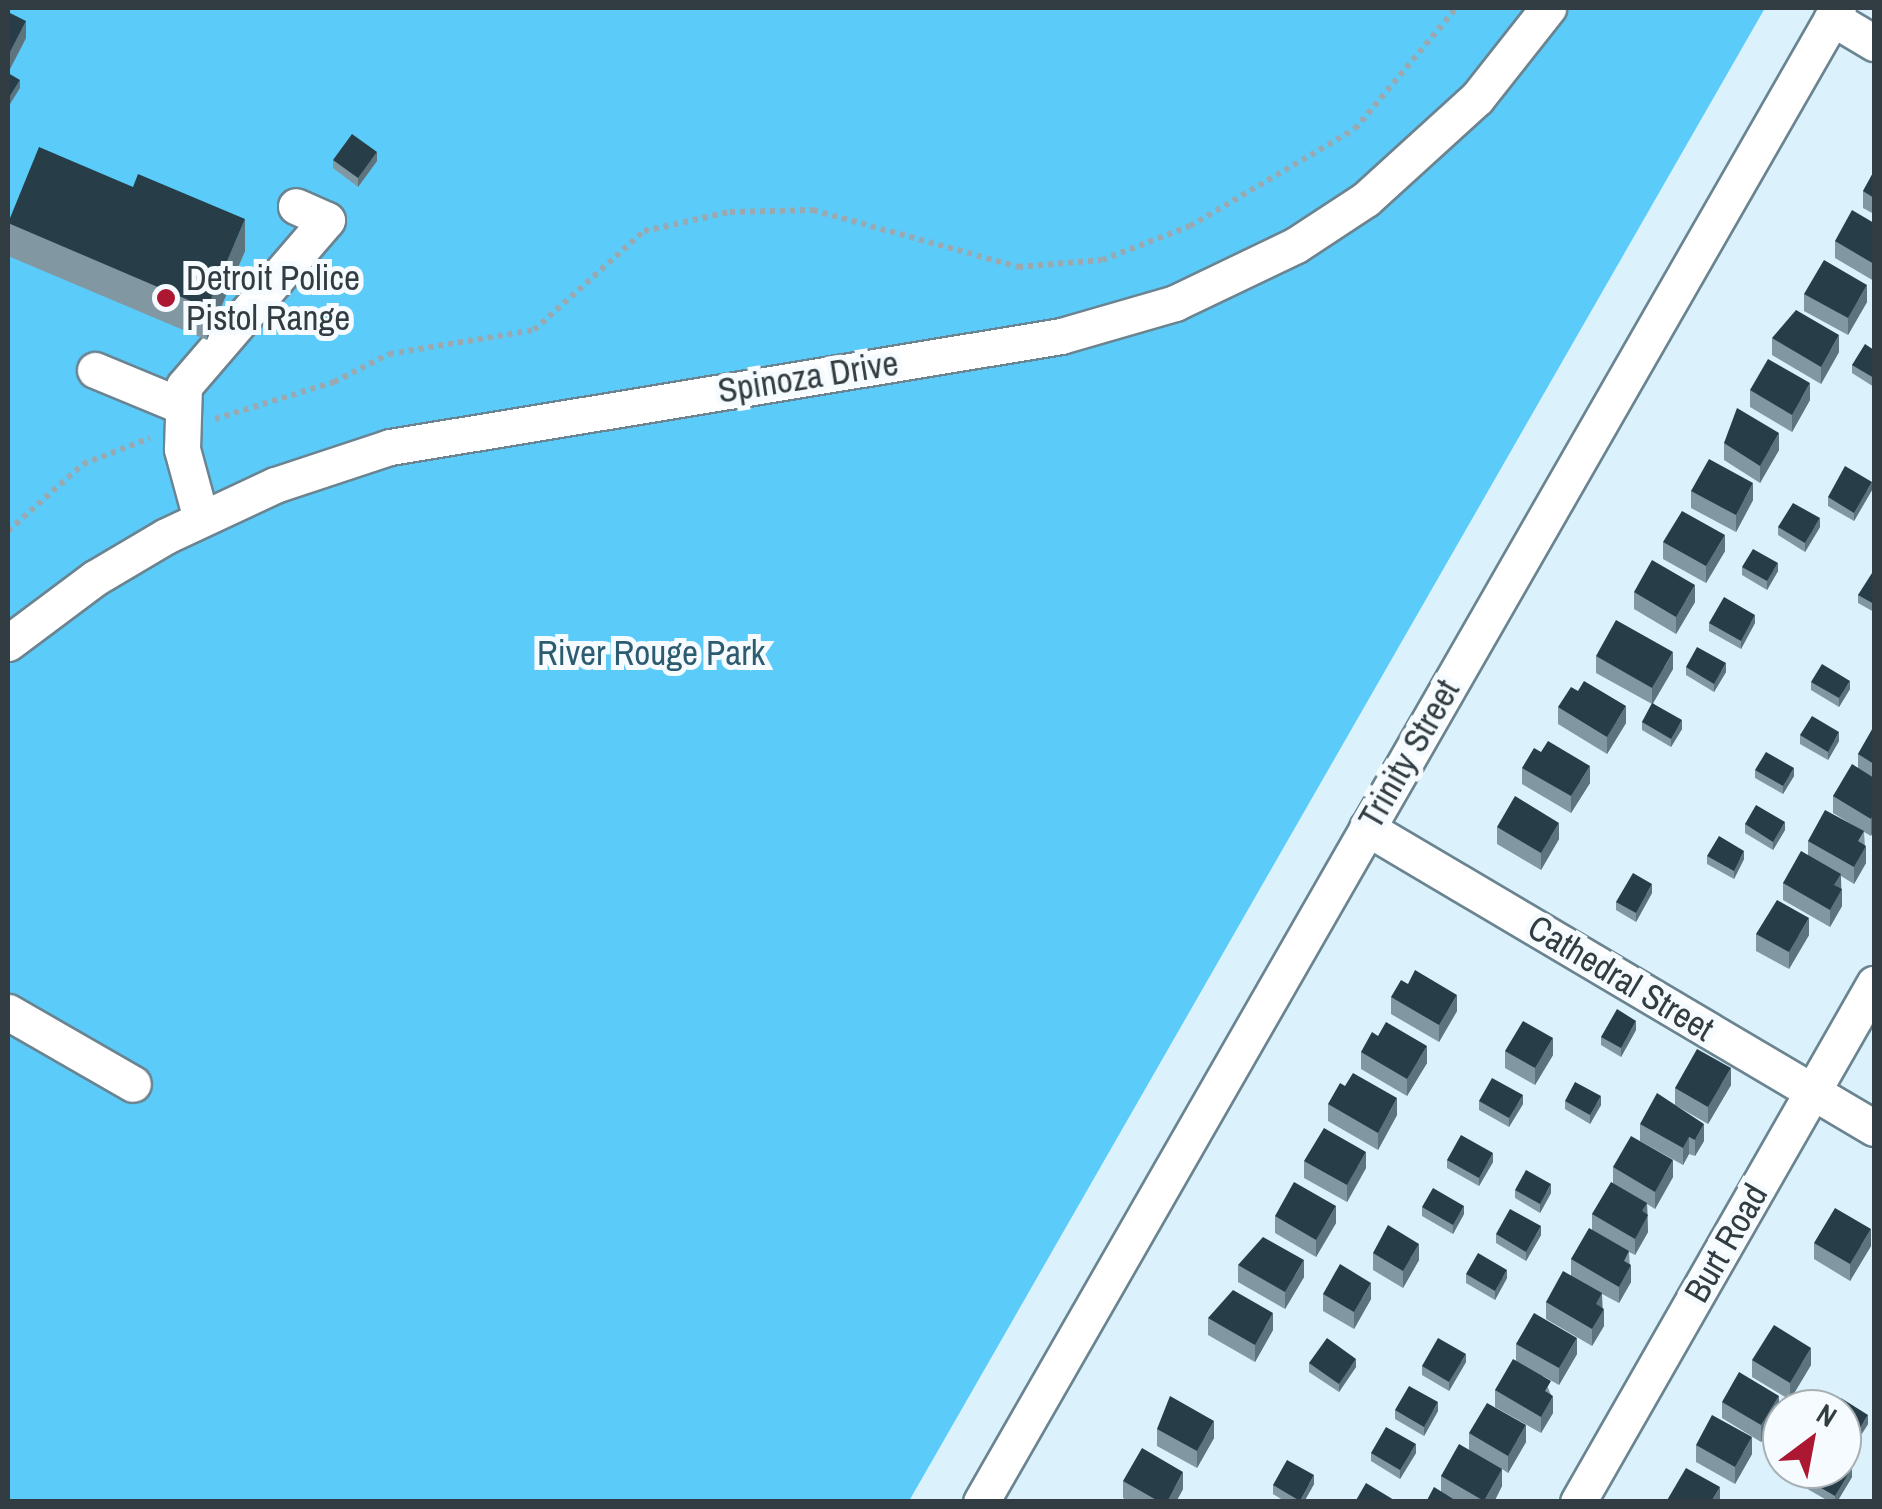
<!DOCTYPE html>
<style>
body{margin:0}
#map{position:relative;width:1882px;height:1509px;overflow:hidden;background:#dbf1fc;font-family:"Archivo Narrow",sans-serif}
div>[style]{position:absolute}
.green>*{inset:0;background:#5bcbfa}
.path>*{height:6px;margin-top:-3px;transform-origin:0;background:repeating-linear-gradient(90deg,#98a9b2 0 5px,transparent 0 10px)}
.roads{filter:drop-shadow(2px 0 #6b8491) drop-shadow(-2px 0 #6b8491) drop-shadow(0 2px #6b8491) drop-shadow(0 -2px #6b8491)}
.minor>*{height:35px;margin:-17.5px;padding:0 17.5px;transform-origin:17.5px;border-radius:17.5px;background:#fff}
.wall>*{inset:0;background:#8198a2}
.shaded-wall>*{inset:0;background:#5d747f}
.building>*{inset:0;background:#273e49}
.dots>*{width:28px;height:28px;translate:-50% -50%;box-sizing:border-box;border:5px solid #f5fbfe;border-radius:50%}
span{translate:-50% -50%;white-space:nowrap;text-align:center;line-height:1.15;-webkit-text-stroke:10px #f5fbfe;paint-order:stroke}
.poi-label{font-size:35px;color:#323d43}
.left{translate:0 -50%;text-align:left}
.street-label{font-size:35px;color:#323d43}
.park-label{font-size:35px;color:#2d5c71}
.frame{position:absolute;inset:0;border:10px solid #323d43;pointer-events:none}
.north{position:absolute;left:1762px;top:1389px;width:100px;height:100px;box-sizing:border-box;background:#f5fbfe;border:2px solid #a7afb3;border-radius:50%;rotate:32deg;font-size:28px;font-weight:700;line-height:40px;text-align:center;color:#323d43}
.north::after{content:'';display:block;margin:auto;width:35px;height:45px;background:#ac1732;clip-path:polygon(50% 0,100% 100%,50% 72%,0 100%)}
</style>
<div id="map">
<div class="green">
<i style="clip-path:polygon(8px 8px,1765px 8px,909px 1501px,8px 1502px)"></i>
</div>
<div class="path">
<i style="left:215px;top:419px;width:125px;rotate:-17.3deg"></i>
<i style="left:334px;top:382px;width:62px;rotate:-27deg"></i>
<i style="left:389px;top:354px;width:147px;rotate:-9.4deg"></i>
<i style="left:534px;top:330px;width:148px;rotate:-42deg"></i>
<i style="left:644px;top:231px;width:88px;rotate:-12.5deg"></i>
<i style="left:730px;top:212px;width:83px;rotate:-1.4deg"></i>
<i style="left:813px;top:210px;width:213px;rotate:15.5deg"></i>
<i style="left:1018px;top:267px;width:84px;rotate:-4.8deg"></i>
<i style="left:1102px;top:260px;width:94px;rotate:-21.1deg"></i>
<i style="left:1190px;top:226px;width:191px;rotate:-30.5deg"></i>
<i style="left:1355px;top:129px;width:158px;rotate:-50.1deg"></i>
<i style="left:8px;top:531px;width:101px;rotate:-41.8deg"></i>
<i style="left:83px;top:464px;width:72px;rotate:-21.2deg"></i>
</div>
<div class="roads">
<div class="minor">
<i style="left:1832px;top:18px;width:49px;rotate:30.8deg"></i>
<i style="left:95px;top:370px;width:94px;rotate:22.5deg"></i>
<i style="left:201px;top:519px;width:73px;rotate:-105.2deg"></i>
<i style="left:182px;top:449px;width:63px;rotate:-88.2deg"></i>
<i style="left:184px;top:386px;width:219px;rotate:-49.3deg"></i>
<i style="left:327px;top:220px;width:34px;rotate:-156deg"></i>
<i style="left:8px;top:643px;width:109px;rotate:-36.8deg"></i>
<i style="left:95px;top:578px;width:82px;rotate:-30.6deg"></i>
<i style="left:166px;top:536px;width:120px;rotate:-25.1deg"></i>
<i style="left:275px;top:485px;width:121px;rotate:-18.3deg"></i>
<i style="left:390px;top:447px;width:680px;rotate:-9.39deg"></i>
<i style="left:1061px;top:336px;width:119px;rotate:-16.1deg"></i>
<i style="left:1175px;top:303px;width:134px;rotate:-25.6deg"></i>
<i style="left:1296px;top:245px;width:84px;rotate:-33.3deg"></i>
<i style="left:1366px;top:199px;width:150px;rotate:-42.3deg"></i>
<i style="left:1477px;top:98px;width:115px;rotate:-51.7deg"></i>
<i style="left:1367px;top:828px;width:589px;rotate:30.61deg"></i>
<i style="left:8px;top:1012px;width:144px;rotate:29.9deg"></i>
<i style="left:981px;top:1502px;width:1722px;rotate:-60.16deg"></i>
<i style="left:1578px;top:1502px;width:597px;rotate:-60.26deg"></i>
</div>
</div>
<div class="wall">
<i style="clip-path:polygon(8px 12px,26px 38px,10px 69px,8px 67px)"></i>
<i style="clip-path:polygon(333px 160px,377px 161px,358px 187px,333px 168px)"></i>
<i style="clip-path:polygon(1874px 171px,1874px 214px,1863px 208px,1863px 191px)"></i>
<i style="clip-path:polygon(133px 187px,245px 251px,207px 340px,8px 256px,8px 221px)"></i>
<i style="clip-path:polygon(1874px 223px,1874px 281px,1835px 258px,1835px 241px)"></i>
<i style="clip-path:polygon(1804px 294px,1867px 302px,1848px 335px,1804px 311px)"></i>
<i style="clip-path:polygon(1772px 338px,1839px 352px,1821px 384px,1772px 355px)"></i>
<i style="clip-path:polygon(1874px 350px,1874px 387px,1852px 373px,1852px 365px)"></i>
<i style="clip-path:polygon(1750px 390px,1810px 400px,1792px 432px,1750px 407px)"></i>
<i style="clip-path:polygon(1724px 443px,1779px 450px,1760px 483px,1724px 460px)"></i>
<i style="clip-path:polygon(1872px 490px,1854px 521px,1828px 506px,1828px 497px)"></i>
<i style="clip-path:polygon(1691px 491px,1753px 500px,1736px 532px,1691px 508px)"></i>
<i style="clip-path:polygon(1778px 527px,1820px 527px,1805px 552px,1778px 535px)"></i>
<i style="clip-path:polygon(1663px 542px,1725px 551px,1706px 583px,1663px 559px)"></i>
<i style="clip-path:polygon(1742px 567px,1778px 571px,1767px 590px,1742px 575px)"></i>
<i style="clip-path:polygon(1874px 575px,1874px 612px,1858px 603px,1858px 595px)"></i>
<i style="clip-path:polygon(1634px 592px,1695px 602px,1676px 634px,1634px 609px)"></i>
<i style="clip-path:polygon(1709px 623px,1755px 623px,1741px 649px,1709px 631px)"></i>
<i style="clip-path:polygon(1596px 656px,1673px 669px,1653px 703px,1682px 729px,1671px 747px,1642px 730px,1642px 722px,1652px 704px,1596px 673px)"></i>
<i style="clip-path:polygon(1686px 667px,1726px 672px,1714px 692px,1686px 675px)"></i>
<i style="clip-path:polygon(1811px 682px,1850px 689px,1839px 707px,1811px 690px)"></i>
<i style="clip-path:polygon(1558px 707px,1626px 723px,1607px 754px,1558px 724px)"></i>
<i style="clip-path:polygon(1874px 726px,1874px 829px,1871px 836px,1864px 832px,1866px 863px,1854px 884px,1841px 876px,1842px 906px,1830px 927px,1783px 900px,1783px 883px,1808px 855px,1808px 841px,1859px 829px,1833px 813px,1833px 796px,1858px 768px,1858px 754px)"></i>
<i style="clip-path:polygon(1800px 735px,1839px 741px,1828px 760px,1800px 744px)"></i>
<i style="clip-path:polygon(1522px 768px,1590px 783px,1571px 813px,1522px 784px)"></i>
<i style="clip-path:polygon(1755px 770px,1794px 776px,1783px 794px,1755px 778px)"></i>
<i style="clip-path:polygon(1745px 824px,1785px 830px,1773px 850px,1745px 833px)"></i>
<i style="clip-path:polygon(1497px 827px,1559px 839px,1541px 870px,1497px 844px)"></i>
<i style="clip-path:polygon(1707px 856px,1744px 859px,1734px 879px,1707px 864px)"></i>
<i style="clip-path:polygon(1652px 893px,1636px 922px,1616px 910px,1616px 902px)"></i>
<i style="clip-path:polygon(1756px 934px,1809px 935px,1789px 969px,1756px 951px)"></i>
<i style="clip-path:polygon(1391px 997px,1457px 1011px,1439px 1042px,1391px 1014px)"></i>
<i style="clip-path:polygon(1636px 1030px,1621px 1057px,1601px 1045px,1601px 1037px)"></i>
<i style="clip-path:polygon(1505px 1051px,1553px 1055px,1535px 1085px,1505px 1068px)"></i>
<i style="clip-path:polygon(1361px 1052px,1427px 1063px,1407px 1096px,1361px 1069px)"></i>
<i style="clip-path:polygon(1731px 1085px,1708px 1124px,1675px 1105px,1675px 1088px)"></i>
<i style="clip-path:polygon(1479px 1101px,1523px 1104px,1509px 1127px,1479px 1110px)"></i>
<i style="clip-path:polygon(1565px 1101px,1601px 1105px,1590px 1124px,1565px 1109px)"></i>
<i style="clip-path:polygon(1328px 1104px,1397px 1115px,1378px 1150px,1328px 1121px)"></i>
<i style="clip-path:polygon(1640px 1124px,1704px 1141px,1695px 1156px,1689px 1154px,1683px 1165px,1640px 1141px)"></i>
<i style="clip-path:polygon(1447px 1160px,1493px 1162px,1479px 1186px,1447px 1168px)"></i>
<i style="clip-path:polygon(1304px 1161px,1366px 1168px,1347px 1202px,1304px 1178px)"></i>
<i style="clip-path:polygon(1613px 1167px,1673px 1177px,1655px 1209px,1647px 1204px,1648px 1232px,1635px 1255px,1629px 1252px,1631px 1282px,1619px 1303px,1602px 1294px,1604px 1326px,1592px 1346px,1546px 1319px,1546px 1302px,1571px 1276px,1571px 1259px,1592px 1230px,1592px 1214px,1613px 1183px)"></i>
<i style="clip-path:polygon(1515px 1190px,1551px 1193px,1540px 1213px,1515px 1198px)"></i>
<i style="clip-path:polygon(1422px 1207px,1464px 1214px,1453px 1234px,1422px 1216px)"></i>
<i style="clip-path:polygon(1275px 1216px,1336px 1223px,1316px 1257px,1275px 1233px)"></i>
<i style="clip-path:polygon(1496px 1234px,1541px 1235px,1526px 1261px,1496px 1243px)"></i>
<i style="clip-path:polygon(1814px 1243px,1871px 1246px,1850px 1281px,1814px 1259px)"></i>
<i style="clip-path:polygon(1373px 1253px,1419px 1260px,1403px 1288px,1373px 1270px)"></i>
<i style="clip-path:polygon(1238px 1265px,1304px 1277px,1285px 1309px,1238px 1282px)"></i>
<i style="clip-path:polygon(1466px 1274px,1507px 1278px,1495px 1300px,1466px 1283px)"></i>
<i style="clip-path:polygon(1323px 1294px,1371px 1299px,1354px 1329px,1323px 1311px)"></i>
<i style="clip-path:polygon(1208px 1318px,1273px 1330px,1255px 1362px,1208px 1335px)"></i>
<i style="clip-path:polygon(1516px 1344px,1577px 1354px,1559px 1385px,1543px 1376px,1551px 1395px,1553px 1413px,1541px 1433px,1495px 1407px,1495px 1390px,1516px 1361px)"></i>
<i style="clip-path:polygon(1752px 1360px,1811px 1365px,1790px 1400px,1752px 1377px)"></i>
<i style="clip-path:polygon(1466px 1362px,1449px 1391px,1422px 1375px,1422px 1366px)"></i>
<i style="clip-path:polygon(1309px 1363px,1356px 1367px,1339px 1392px,1309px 1372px)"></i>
<i style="clip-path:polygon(1722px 1402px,1779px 1413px,1761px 1442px,1722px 1418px)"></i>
<i style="clip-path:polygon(1842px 1409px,1868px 1424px,1851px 1451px,1842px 1445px)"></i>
<i style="clip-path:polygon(1395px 1410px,1438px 1411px,1424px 1436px,1395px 1419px)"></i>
<i style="clip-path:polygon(1157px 1429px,1214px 1438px,1197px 1468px,1157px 1446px)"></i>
<i style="clip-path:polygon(1469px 1433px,1526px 1442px,1508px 1473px,1502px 1469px,1502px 1486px,1494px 1502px,1426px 1502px,1441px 1491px,1441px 1476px,1469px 1450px)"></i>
<i style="clip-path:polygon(1696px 1445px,1752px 1454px,1735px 1484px,1696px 1462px)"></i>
<i style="clip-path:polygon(1371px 1453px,1416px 1453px,1400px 1479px,1371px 1461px)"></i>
<i style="clip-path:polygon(1852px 1477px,1837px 1502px,1830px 1502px,1804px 1487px,1804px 1478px)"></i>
<i style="clip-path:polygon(1123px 1481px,1183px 1489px,1176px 1502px,1130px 1502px,1123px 1498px)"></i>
<i style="clip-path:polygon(1314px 1484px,1304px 1502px,1286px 1502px,1273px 1494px,1273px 1485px)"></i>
</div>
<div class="shaded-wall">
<i style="clip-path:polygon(26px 21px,26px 38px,10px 69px,10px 52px)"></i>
<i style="clip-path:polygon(20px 80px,20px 88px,10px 104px,10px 96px)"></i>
<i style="clip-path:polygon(377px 152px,377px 161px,358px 187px,358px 178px)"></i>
<i style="clip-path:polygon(245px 219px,245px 251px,207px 340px,207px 308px)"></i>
<i style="clip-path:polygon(1867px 285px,1867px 302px,1848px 335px,1848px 318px)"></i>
<i style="clip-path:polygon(1839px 335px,1839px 352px,1821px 384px,1821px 367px)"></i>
<i style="clip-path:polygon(1810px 383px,1810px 400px,1792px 432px,1792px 415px)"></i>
<i style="clip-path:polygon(1779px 433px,1779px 450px,1760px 483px,1760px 466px)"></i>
<i style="clip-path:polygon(1872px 482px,1872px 490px,1854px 521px,1854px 513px)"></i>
<i style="clip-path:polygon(1753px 483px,1753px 500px,1736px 532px,1736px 515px)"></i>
<i style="clip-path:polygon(1820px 518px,1820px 527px,1805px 552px,1805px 543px)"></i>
<i style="clip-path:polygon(1725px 535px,1725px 551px,1706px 583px,1706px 566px)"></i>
<i style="clip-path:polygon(1778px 563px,1778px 571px,1767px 590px,1767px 581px)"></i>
<i style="clip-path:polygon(1695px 585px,1695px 602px,1676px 634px,1676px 617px)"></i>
<i style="clip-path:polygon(1755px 615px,1755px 623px,1741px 649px,1741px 641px)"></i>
<i style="clip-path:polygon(1673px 652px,1673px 669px,1652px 705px,1652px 688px)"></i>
<i style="clip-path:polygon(1726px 663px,1726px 672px,1714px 692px,1714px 684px)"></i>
<i style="clip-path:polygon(1850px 681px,1850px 689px,1839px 707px,1839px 698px)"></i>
<i style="clip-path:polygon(1626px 706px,1626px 723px,1607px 754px,1607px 737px)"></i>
<i style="clip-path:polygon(1682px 720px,1682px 729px,1671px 747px,1671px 739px)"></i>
<i style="clip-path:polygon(1839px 732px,1839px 741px,1828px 760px,1828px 752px)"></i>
<i style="clip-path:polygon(1590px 766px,1590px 783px,1571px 813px,1571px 796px)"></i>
<i style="clip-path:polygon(1794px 768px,1794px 776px,1783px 794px,1783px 786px)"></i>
<i style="clip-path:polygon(1874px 812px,1874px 829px,1871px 836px,1871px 819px)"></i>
<i style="clip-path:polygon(1785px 822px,1785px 830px,1773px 850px,1773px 842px)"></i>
<i style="clip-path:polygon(1559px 823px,1559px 839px,1541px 870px,1541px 853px)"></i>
<i style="clip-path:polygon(1866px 846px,1866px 863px,1854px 884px,1854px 867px)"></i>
<i style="clip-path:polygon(1744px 851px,1744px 859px,1734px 879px,1734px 871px)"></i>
<i style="clip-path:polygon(1841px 874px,1841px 890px,1834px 885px)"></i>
<i style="clip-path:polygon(1652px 884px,1652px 893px,1636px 922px,1636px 913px)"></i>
<i style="clip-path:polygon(1842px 889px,1842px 906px,1830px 927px,1830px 910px)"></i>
<i style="clip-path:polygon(1809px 918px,1809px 935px,1789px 969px,1789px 952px)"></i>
<i style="clip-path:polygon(1457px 995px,1457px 1011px,1439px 1042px,1439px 1025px)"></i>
<i style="clip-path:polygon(1636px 1021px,1636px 1030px,1621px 1057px,1621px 1048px)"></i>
<i style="clip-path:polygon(1553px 1038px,1553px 1055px,1535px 1085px,1535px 1068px)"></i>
<i style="clip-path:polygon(1427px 1046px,1427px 1063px,1407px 1096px,1407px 1079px)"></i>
<i style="clip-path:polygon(1731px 1068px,1731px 1085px,1708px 1124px,1708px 1107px)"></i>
<i style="clip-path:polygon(1523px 1095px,1523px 1104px,1509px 1127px,1509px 1118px)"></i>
<i style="clip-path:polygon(1601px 1096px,1601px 1105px,1590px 1124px,1590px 1115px)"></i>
<i style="clip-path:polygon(1397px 1098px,1397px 1115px,1378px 1150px,1378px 1133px)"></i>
<i style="clip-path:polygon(1704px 1124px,1704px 1141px,1695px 1156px,1695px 1140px)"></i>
<i style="clip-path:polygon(1689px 1137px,1689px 1154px,1683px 1165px,1683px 1148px)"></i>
<i style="clip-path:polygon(1366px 1152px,1366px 1168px,1347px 1202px,1347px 1185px)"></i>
<i style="clip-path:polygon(1493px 1153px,1493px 1162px,1479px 1186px,1479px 1178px)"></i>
<i style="clip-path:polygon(1673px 1160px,1673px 1177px,1655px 1209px,1655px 1192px)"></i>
<i style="clip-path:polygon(1551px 1184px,1551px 1193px,1540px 1213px,1540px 1204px)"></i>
<i style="clip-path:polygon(1647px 1203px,1648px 1232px,1635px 1255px,1635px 1239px,1642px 1211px)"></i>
<i style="clip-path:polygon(1336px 1206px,1336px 1223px,1316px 1257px,1316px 1240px)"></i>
<i style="clip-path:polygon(1464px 1206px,1464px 1214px,1453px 1234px,1453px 1225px)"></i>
<i style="clip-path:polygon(1541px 1226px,1541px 1235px,1526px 1261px,1526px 1252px)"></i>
<i style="clip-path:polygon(1871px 1229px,1871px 1246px,1850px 1281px,1850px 1264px)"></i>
<i style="clip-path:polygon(1419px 1244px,1419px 1260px,1403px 1288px,1403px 1271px)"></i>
<i style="clip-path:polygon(1304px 1260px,1304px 1277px,1285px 1309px,1285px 1292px)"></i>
<i style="clip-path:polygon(1631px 1265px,1631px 1282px,1619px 1303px,1619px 1287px)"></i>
<i style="clip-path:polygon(1507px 1270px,1507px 1278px,1495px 1300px,1495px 1291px)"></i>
<i style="clip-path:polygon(1371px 1283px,1371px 1299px,1354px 1329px,1354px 1312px)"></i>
<i style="clip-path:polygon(1602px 1293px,1602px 1310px,1596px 1304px)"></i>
<i style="clip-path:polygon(1604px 1309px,1604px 1326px,1592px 1346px,1592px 1329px)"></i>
<i style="clip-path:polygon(1273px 1313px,1273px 1330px,1255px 1362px,1255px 1345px)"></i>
<i style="clip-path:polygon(1577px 1338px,1577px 1354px,1559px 1385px,1559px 1368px)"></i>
<i style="clip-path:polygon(1811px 1348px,1811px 1365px,1790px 1400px,1790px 1383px)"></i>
<i style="clip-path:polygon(1466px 1354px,1466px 1362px,1449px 1391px,1449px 1382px)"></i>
<i style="clip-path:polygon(1356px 1359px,1356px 1367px,1339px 1392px,1339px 1384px)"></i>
<i style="clip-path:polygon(1553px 1396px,1553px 1413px,1541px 1433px,1541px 1417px)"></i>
<i style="clip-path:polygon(1779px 1396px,1779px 1413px,1761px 1442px,1761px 1425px)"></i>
<i style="clip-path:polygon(1438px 1402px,1438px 1411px,1424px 1436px,1424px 1427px)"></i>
<i style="clip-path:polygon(1868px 1415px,1868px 1424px,1851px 1451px,1851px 1442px)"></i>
<i style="clip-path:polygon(1214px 1421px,1214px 1438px,1197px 1468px,1197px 1451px)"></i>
<i style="clip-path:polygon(1526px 1425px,1526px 1442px,1508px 1473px,1508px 1456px)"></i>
<i style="clip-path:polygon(1752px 1437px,1752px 1454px,1735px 1484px,1735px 1467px)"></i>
<i style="clip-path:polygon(1416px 1444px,1416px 1453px,1400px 1479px,1400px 1470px)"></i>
<i style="clip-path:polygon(1852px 1468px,1852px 1477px,1837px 1502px,1835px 1502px,1835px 1496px)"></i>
<i style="clip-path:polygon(1502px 1469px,1502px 1486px,1494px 1502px,1484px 1502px)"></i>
<i style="clip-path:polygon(1183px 1472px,1183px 1489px,1176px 1502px,1167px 1502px)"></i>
<i style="clip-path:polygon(1314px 1475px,1314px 1484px,1304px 1502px,1300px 1502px)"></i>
<i style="clip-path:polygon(1720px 1487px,1720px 1502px,1711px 1502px)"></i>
</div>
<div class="building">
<i style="clip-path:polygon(8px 12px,26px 21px,10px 52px,8px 50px)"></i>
<i style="clip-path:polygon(8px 73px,20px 80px,10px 96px,8px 94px)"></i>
<i style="clip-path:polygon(352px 134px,377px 152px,358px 178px,333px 160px)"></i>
<i style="clip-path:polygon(39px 147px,133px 187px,138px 174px,245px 219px,207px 308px,8px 223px)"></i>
<i style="clip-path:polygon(1874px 171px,1874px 198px,1863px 191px)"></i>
<i style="clip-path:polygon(1852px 210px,1874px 223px,1874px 264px,1835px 241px)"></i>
<i style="clip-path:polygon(1824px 260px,1867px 285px,1848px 318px,1804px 294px)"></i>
<i style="clip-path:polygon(1796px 310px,1839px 335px,1821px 367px,1772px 338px)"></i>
<i style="clip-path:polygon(1865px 344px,1874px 350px,1874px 378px,1852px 365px)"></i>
<i style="clip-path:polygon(1768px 359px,1810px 383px,1792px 415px,1750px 390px)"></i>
<i style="clip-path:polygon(1737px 408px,1779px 433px,1760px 466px,1724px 443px)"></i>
<i style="clip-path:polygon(1709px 459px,1753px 483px,1736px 515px,1691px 491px)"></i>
<i style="clip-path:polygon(1845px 466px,1872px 482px,1854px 513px,1828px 497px)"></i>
<i style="clip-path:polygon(1793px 503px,1820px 518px,1805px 543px,1778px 527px)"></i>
<i style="clip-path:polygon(1682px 511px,1725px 535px,1706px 566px,1663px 542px)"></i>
<i style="clip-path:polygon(1753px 549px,1778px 563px,1767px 581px,1742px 567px)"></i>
<i style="clip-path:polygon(1652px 560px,1695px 585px,1676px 617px,1634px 592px)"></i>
<i style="clip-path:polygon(1872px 573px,1874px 575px,1874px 604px,1858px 595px)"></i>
<i style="clip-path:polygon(1724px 597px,1755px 615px,1741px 641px,1709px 623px)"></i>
<i style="clip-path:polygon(1616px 620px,1673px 652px,1652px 688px,1596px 656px)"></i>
<i style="clip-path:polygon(1697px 647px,1726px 663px,1714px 684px,1686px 667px)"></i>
<i style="clip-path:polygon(1822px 664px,1850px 681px,1839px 698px,1811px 682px)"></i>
<i style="clip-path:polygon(1584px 681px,1626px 706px,1607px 737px,1558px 707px,1571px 687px,1578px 691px)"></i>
<i style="clip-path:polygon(1652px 703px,1682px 720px,1671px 739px,1642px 722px)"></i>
<i style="clip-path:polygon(1812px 716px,1839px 732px,1828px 752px,1800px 735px)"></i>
<i style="clip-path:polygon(1874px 726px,1874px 764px,1858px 754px)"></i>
<i style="clip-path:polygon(1548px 741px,1590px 766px,1571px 796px,1522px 768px,1534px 748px,1541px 752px)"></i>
<i style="clip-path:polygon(1766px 752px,1794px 768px,1783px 786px,1755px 770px)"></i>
<i style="clip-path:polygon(1852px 764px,1874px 778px,1874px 812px,1871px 819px,1833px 796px)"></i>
<i style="clip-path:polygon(1515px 796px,1559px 823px,1541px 853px,1497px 827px)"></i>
<i style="clip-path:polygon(1756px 805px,1785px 822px,1773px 842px,1745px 824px)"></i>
<i style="clip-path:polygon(1825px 810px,1864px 831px,1858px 841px,1866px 846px,1854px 867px,1808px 841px)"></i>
<i style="clip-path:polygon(1719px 836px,1744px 851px,1734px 871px,1707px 856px)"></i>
<i style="clip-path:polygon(1801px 851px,1841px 874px,1834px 885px,1842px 889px,1830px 910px,1783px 883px)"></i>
<i style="clip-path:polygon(1633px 873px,1652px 884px,1636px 913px,1616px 902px)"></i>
<i style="clip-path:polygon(1777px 900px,1809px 918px,1789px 952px,1756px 934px)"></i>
<i style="clip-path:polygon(1415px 970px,1457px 995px,1439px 1025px,1391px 997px,1401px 980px,1408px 984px)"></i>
<i style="clip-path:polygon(1617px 1009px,1636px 1021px,1621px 1048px,1601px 1037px)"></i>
<i style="clip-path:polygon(1523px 1021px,1553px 1038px,1535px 1068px,1505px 1051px)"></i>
<i style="clip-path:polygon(1386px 1022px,1427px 1046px,1407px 1079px,1361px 1052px,1372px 1032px,1378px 1036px)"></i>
<i style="clip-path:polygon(1697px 1049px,1731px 1068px,1708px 1107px,1675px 1088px)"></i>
<i style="clip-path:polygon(1353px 1073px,1397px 1098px,1378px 1133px,1328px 1104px,1340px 1083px,1345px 1086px)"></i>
<i style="clip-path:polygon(1492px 1078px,1523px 1095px,1509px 1118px,1479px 1101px)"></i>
<i style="clip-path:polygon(1575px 1082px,1601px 1096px,1590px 1115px,1565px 1101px)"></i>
<i style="clip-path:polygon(1657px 1093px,1704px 1124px,1695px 1140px,1689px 1137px,1683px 1148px,1640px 1124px)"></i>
<i style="clip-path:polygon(1324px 1128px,1366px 1152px,1347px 1185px,1304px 1161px)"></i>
<i style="clip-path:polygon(1461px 1135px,1493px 1153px,1479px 1178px,1447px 1160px)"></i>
<i style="clip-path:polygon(1631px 1136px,1673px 1160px,1655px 1192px,1613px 1167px)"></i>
<i style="clip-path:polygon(1526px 1170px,1551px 1184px,1540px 1204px,1515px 1190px)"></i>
<i style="clip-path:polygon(1294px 1182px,1336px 1206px,1316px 1240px,1275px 1216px)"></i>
<i style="clip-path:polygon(1611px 1182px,1647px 1203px,1642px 1211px,1648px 1215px,1635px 1239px,1592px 1214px)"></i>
<i style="clip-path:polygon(1433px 1188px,1464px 1206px,1453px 1225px,1422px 1207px)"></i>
<i style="clip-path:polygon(1835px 1208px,1871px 1229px,1850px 1264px,1814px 1243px)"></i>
<i style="clip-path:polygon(1510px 1209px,1541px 1226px,1526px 1252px,1496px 1234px)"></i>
<i style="clip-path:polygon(1388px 1225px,1419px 1244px,1403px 1271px,1373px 1253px)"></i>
<i style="clip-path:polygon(1589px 1228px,1629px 1251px,1624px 1261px,1631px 1265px,1619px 1287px,1571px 1259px)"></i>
<i style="clip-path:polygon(1263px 1237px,1304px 1260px,1285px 1292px,1238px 1265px)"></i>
<i style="clip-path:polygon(1478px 1253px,1507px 1270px,1495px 1291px,1466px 1274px)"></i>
<i style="clip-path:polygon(1340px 1264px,1371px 1283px,1354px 1312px,1323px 1294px)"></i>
<i style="clip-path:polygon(1563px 1271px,1602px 1293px,1596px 1304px,1604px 1309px,1592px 1329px,1546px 1302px)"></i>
<i style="clip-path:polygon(1233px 1290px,1273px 1313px,1255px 1345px,1208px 1318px)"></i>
<i style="clip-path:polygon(1534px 1313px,1577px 1338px,1559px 1368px,1516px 1344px)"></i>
<i style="clip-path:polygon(1774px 1325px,1811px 1348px,1790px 1383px,1752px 1360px)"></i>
<i style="clip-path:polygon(1327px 1338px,1356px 1359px,1339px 1384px,1309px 1363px)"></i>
<i style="clip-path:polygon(1438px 1338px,1466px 1354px,1449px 1382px,1422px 1366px)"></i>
<i style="clip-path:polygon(1513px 1359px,1551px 1381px,1545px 1391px,1553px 1396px,1541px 1417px,1495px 1390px)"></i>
<i style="clip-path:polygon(1739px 1372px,1779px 1396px,1761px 1425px,1722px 1402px)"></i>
<i style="clip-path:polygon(1409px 1386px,1438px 1402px,1424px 1427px,1395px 1410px)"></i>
<i style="clip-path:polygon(1170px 1396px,1214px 1421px,1197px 1451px,1157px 1429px)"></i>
<i style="clip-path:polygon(1841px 1398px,1868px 1415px,1851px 1442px,1842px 1436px,1842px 1409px,1835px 1409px)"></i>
<i style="clip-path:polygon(1487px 1403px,1526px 1425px,1508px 1456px,1469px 1433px)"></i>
<i style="clip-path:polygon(1712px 1415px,1752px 1437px,1735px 1467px,1696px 1445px)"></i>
<i style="clip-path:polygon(1386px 1427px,1416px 1444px,1400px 1470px,1371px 1453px)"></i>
<i style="clip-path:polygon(1459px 1444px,1502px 1469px,1484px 1501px,1441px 1476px)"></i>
<i style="clip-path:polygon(1142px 1448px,1183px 1472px,1167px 1502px,1160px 1502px,1123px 1481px)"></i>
<i style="clip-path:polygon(1287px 1460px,1314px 1475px,1300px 1501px,1273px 1485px)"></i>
<i style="clip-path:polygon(1842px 1463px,1852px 1468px,1835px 1496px,1804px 1478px,1810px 1469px,1842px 1469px)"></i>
<i style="clip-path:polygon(1686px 1468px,1720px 1487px,1711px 1502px,1666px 1502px)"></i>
<i style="clip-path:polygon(1366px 1483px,1394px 1500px,1393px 1502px,1355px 1502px)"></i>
<i style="clip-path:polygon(1434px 1487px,1458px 1502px,1426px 1502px)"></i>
</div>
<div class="dots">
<i style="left:166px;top:298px;background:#ac1732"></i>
</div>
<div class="poi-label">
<span class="left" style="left:186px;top:298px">Detroit Police<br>Pistol Range</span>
</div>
<div class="street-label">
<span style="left:808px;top:377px;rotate:-9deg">Spinoza Drive</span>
<span style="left:1409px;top:754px;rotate:-60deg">Trinity Street</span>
<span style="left:1621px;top:978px;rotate:31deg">Cathedral Street</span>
<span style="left:1726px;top:1243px;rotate:-60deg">Burt Road</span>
</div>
<div class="park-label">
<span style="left:651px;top:653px">River Rouge Park</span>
</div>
<div class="frame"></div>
<div class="north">N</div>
</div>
